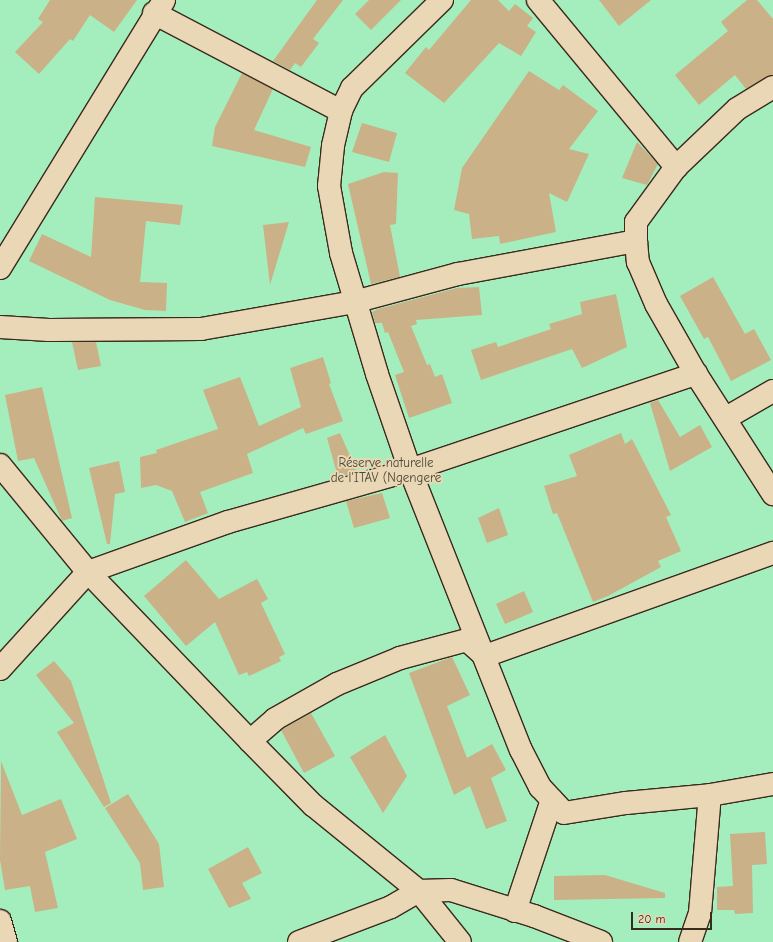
<!DOCTYPE html>
<meta charset="utf-8">
<style>
body{margin:0}
#map{position:relative;width:773px;height:942px;overflow:hidden;background:#e9d7b5;font-family:"Comic Neue",sans-serif}
div>[style]{position:absolute}
.green>*{inset:0;background:#a4eebd}
.building>*{inset:0;background:#cab187}
.roads{filter:drop-shadow(1px 0 #3b2a1e) drop-shadow(-1px 0 #3b2a1e) drop-shadow(0 1px #3b2a1e) drop-shadow(0 -1px #3b2a1e)}
.minor>*{height:22px;margin:-11px;padding:0 11px;transform-origin:11px;border-radius:11px;background:#e9d7b5}
span{translate:-50% -50%;white-space:nowrap;text-align:center;line-height:1.15;-webkit-text-stroke:4px #e9d7b5;paint-order:stroke}
.park-label{font-size:13px;color:#4b4736}
.scale{position:absolute;left:631px;top:912px;width:81px;height:18px;box-sizing:border-box;border:2px solid #3b2a1e;border-top:0;padding-left:5px;font-size:12px;line-height:14px;white-space:nowrap;color:#3b2a1e;-webkit-text-stroke:3px #e9d7b5;paint-order:stroke}
</style>
<div id="map">
<div class="green">
<i style="clip-path:polygon(0 0,773px 0,773px 942px,0 942px)"></i>
</div>
<div class="building">
<i style="clip-path:polygon(50px 0,137px 0,114px 32px,90px 15px,73px 41px,70px 39px,39px 74px,15px 52px,43px 22px,38px 19px)"></i>
<i style="clip-path:polygon(317px 0,343px 0,313px 39px,319px 43px,301px 67px,295px 63px,290px 70px,273px 61px)"></i>
<i style="clip-path:polygon(369px 0,401px 0,371px 30px,355px 14px)"></i>
<i style="clip-path:polygon(471px 0,498px 0,509px 11px,515px 4px,533px 18px,527px 26px,536px 32px,521px 56px,499px 43px,444px 103px,405px 73px,426px 47px,429px 50px)"></i>
<i style="clip-path:polygon(599px 0,651px 0,619px 26px)"></i>
<i style="clip-path:polygon(747px 0,757px 0,773px 19px,773px 75px,746px 89px,735px 75px,699px 105px,675px 75px,728px 31px,721px 22px)"></i>
<i style="clip-path:polygon(529px 71px,559px 90px,563px 85px,598px 111px,569px 149px,589px 154px,567px 202px,549px 193px,556px 232px,500px 244px,499px 236px,472px 239px,469px 214px,454px 210px,462px 168px)"></i>
<i style="clip-path:polygon(242px 73px,273px 89px,254px 130px,311px 147px,305px 167px,212px 146px,215px 127px)"></i>
<i style="clip-path:polygon(362px 123px,397px 133px,389px 162px,352px 152px)"></i>
<i style="clip-path:polygon(637px 142px,658px 164px,647px 185px,622px 178px)"></i>
<i style="clip-path:polygon(384px 172px,398px 173px,396px 224px,390px 225px,400px 277px,371px 284px,348px 184px)"></i>
<i style="clip-path:polygon(95px 197px,183px 205px,180px 225px,146px 221px,140px 282px,167px 283px,166px 311px,145px 310px,110px 300px,29px 261px,42px 234px,91px 257px)"></i>
<i style="clip-path:polygon(289px 222px,270px 285px,263px 225px)"></i>
<i style="clip-path:polygon(713px 277px,745px 334px,754px 329px,771px 360px,731px 381px,708px 337px,704px 339px,680px 296px)"></i>
<i style="clip-path:polygon(479px 287px,482px 315px,416px 320px,417px 324px,411px 326px,427px 365px,430px 364px,435px 377px,442px 374px,452px 403px,409px 418px,395px 375px,404px 372px,388px 332px,385px 333px,382px 323px,375px 323px,372px 312px,378px 309px,457px 288px)"></i>
<i style="clip-path:polygon(616px 294px,627px 347px,582px 368px,572px 349px,481px 380px,471px 350px,496px 342px,498px 347px,551px 329px,549px 324px,582px 314px,580px 302px)"></i>
<i style="clip-path:polygon(72px 342px,96px 342px,101px 366px,78px 370px)"></i>
<i style="clip-path:polygon(323px 357px,331px 383px,329px 384px,343px 421px,306px 434px,303px 428px,247px 454px,253px 473px,200px 492px,208px 513px,185px 522px,172px 491px,156px 485px,141px 488px,140px 457px,157px 453px,156px 450px,218px 429px,203px 390px,240px 377px,259px 426px,301px 407px,290px 368px)"></i>
<i style="clip-path:polygon(42px 387px,72px 518px,62px 521px,34px 458px,18px 461px,5px 395px)"></i>
<i style="clip-path:polygon(658px 400px,680px 437px,700px 425px,712px 447px,670px 471px,650px 403px)"></i>
<i style="clip-path:polygon(340px 433px,357px 472px,338px 477px,327px 438px)"></i>
<i style="clip-path:polygon(621px 433px,625px 444px,632px 439px,671px 515px,666px 517px,681px 551px,658px 561px,661px 567px,608px 596px,593px 602px,557px 513px,553px 514px,544px 486px,577px 476px,569px 455px)"></i>
<i style="clip-path:polygon(119px 461px,125px 492px,115px 494px,110px 544px,107px 544px,89px 468px)"></i>
<i style="clip-path:polygon(382px 493px,390px 518px,354px 528px,346px 501px)"></i>
<i style="clip-path:polygon(499px 508px,508px 535px,487px 543px,478px 518px)"></i>
<i style="clip-path:polygon(186px 560px,219px 599px,257px 579px,268px 599px,261px 603px,285px 654px,279px 657px,281px 661px,249px 676px,247px 672px,239px 675px,215px 622px,186px 646px,144px 596px)"></i>
<i style="clip-path:polygon(524px 591px,533px 612px,505px 624px,496px 604px)"></i>
<i style="clip-path:polygon(452px 657px,470px 695px,447px 706px,467px 758px,492px 744px,506px 770px,491px 778px,507px 821px,486px 829px,470px 786px,454px 795px,409px 673px)"></i>
<i style="clip-path:polygon(54px 661px,71px 681px,111px 803px,104px 807px,57px 732px,74px 723px,36px 675px)"></i>
<i style="clip-path:polygon(311px 713px,335px 756px,304px 773px,281px 730px)"></i>
<i style="clip-path:polygon(385px 735px,407px 776px,383px 813px,350px 757px)"></i>
<i style="clip-path:polygon(1px 761px,22px 815px,61px 799px,77px 839px,45px 852px,58px 908px,35px 912px,30px 886px,5px 890px,0 860px)"></i>
<i style="clip-path:polygon(128px 794px,159px 844px,164px 887px,143px 890px,140px 863px,105px 808px)"></i>
<i style="clip-path:polygon(765px 832px,767px 864px,752px 865px,753px 913px,735px 914px,734px 910px,717px 910px,717px 887px,733px 886px,730px 834px)"></i>
<i style="clip-path:polygon(248px 847px,262px 873px,242px 883px,251px 899px,229px 908px,208px 869px)"></i>
<i style="clip-path:polygon(605px 875px,665px 893px,665px 898px,554px 900px,554px 876px)"></i>
</div>
<div class="roads">
<div class="minor">
<i style="left:442px;top:0;width:126px;rotate:135.6deg"></i>
<i style="left:352px;top:88px;width:25px;rotate:116deg"></i>
<i style="left:341px;top:111px;width:36px;rotate:103deg"></i>
<i style="left:333px;top:146px;width:40px;rotate:95.7deg"></i>
<i style="left:329px;top:186px;width:68px;rotate:79.8deg"></i>
<i style="left:341px;top:253px;width:126px;rotate:73.4deg"></i>
<i style="left:377px;top:374px;width:102px;rotate:71deg"></i>
<i style="left:410px;top:470px;width:301px;rotate:68.4deg"></i>
<i style="left:521px;top:750px;width:42px;rotate:62.8deg"></i>
<i style="left:540px;top:787px;width:35px;rotate:47deg"></i>
<i style="left:564px;top:813px;width:63px;rotate:-9.2deg"></i>
<i style="left:626px;top:803px;width:84px;rotate:-5.4deg"></i>
<i style="left:710px;top:795px;width:64px;rotate:-9.9deg"></i>
<i style="left:538px;top:0;width:217px;rotate:50.4deg"></i>
<i style="left:154px;top:13px;width:211px;rotate:27.7deg"></i>
<i style="left:773px;top:87px;width:42px;rotate:148.6deg"></i>
<i style="left:737px;top:109px;width:84px;rotate:136.4deg"></i>
<i style="left:676px;top:167px;width:68px;rotate:126deg"></i>
<i style="left:636px;top:222px;width:19px;rotate:90deg"></i>
<i style="left:636px;top:241px;width:21px;rotate:85deg"></i>
<i style="left:638px;top:262px;width:46px;rotate:66.8deg"></i>
<i style="left:656px;top:304px;width:81px;rotate:60.3deg"></i>
<i style="left:696px;top:374px;width:143px;rotate:57.3deg"></i>
<i style="left:0;top:268px;width:314px;rotate:-58.5deg"></i>
<i style="left:0;top:327px;width:49px;rotate:3.5deg"></i>
<i style="left:49px;top:330px;width:152px;rotate:-0.4deg"></i>
<i style="left:201px;top:329px;width:155px;rotate:-10deg"></i>
<i style="left:354px;top:302px;width:108px;rotate:-15.1deg"></i>
<i style="left:458px;top:274px;width:181px;rotate:-10.5deg"></i>
<i style="left:726px;top:418px;width:54px;rotate:-29.9deg"></i>
<i style="left:0;top:465px;width:139px;rotate:50.6deg"></i>
<i style="left:88px;top:572px;width:234px;rotate:46.2deg"></i>
<i style="left:250px;top:741px;width:90px;rotate:45.5deg"></i>
<i style="left:313px;top:805px;width:136px;rotate:39.1deg"></i>
<i style="left:419px;top:891px;width:65px;rotate:51.2deg"></i>
<i style="left:0;top:669px;width:131px;rotate:-47.8deg"></i>
<i style="left:88px;top:572px;width:149px;rotate:-19.7deg"></i>
<i style="left:228px;top:522px;width:189px;rotate:-15.9deg"></i>
<i style="left:410px;top:470px;width:302px;rotate:-18.6deg"></i>
<i style="left:250px;top:741px;width:33px;rotate:-41deg"></i>
<i style="left:275px;top:719px;width:71px;rotate:-29.4deg"></i>
<i style="left:337px;top:684px;width:68px;rotate:-22.4deg"></i>
<i style="left:400px;top:658px;width:69px;rotate:-15deg"></i>
<i style="left:467px;top:640px;width:24px;rotate:42deg"></i>
<i style="left:485px;top:656px;width:306px;rotate:-19.7deg"></i>
<i style="left:515px;top:911px;width:117px;rotate:-71.6deg"></i>
<i style="left:0;top:921px;width:22px;rotate:74deg"></i>
<i style="left:299px;top:942px;width:98px;rotate:-20.8deg"></i>
<i style="left:391px;top:907px;width:32px;rotate:-30deg"></i>
<i style="left:419px;top:891px;width:32px;rotate:-2deg"></i>
<i style="left:451px;top:890px;width:87px;rotate:17.4deg"></i>
<i style="left:534px;top:916px;width:72px;rotate:21.2deg"></i>
<i style="left:690px;top:942px;width:31px;rotate:-71deg"></i>
<i style="left:700px;top:913px;width:118px;rotate:-85.2deg"></i>
</div>
</div>
<div class="park-label">
<span style="left:386px;top:471px">Réserve naturelle<br>de l'ITAV (Ngengere</span>
</div>
<div class="scale">20 m</div>
</div>
